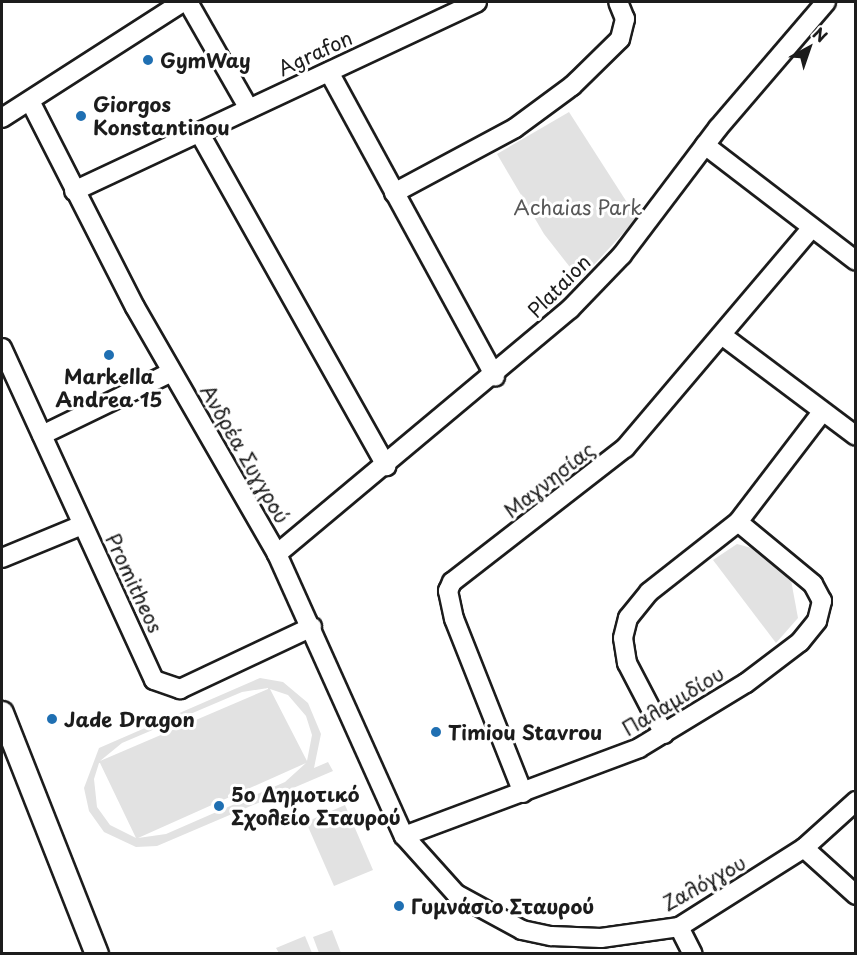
<!DOCTYPE html>
<meta charset="utf-8">
<style>
body{margin:0}
#map{position:relative;width:857px;height:955px;overflow:hidden;background:#fff;font-family:"Playpen Sans",sans-serif}
div>[style]{position:absolute}
.green>*{inset:0;background:#e2e2e2}
.roads{filter:drop-shadow(2px 0 #1c1c1c) drop-shadow(-2px 0 #1c1c1c) drop-shadow(0 2px #1c1c1c) drop-shadow(0 -2px #1c1c1c)}
.minor>*{height:18px;margin:-9px;padding:0 9px;transform-origin:9px;border-radius:9px;background:#fff}
.major>*{height:22px;margin:-11px;padding:0 11px;transform-origin:11px;border-radius:11px;background:#fff}
.dots>*{width:16px;height:16px;translate:-50% -50%;box-sizing:border-box;border:3px solid #fff;border-radius:50%}
span{translate:-50% -50%;white-space:nowrap;text-align:center;line-height:1.15;-webkit-text-stroke:6px #fff;paint-order:stroke}
.street-label{font-size:20px;color:#1c1c1c}
.poi-label{font-size:20px;color:#1c1c1c;font-weight:700}
.left{translate:0 -50%;text-align:left}
.park-label{font-size:20px;color:#575757}
.frame{position:absolute;inset:0;border:3px solid #1c1c1c;pointer-events:none}
.north{position:absolute;left:779px;top:18px;width:60px;height:60px;-webkit-text-stroke:4px #fff;paint-order:stroke;rotate:40deg;font-size:16px;font-weight:700;line-height:24px;text-align:center;color:#1c1c1c}
.north::after{content:'';display:block;margin:auto;width:21px;height:27px;background:#1c1c1c;clip-path:polygon(50% 0,100% 100%,50% 72%,0 100%)}
</style>
<div id="map">
<div class="green">
<i style="clip-path:polygon(569px 112px,637px 218px,580px 280px,544px 234px,497px 154px)"></i>
<i style="clip-path:polygon(737px 544px,755px 549px,791px 580px,798px 618px,776px 643px,713px 560px)"></i>
<i style="clip-path:polygon(evenodd,260px 678px,283px 682px,308px 703px,321px 734px,314px 768px,328px 762px,333px 771px,157px 846px,136px 847px,104px 832px,89px 811px,84px 788px,99px 748px,260px 678px,268px 688px,268px 689px,100px 761px,122px 743px,242px 692px,268px 688px,260px 678px,270px 689px,288px 695px,306px 716px,312px 735px,307px 761px,270px 689px,260px 678px,99px 763px,100px 763px,136px 838px,110px 825px,97px 807px,94px 779px,99px 763px,260px 678px,306px 763px,285px 782px,166px 834px,138px 838px,306px 763px)"></i>
<i style="clip-path:polygon(345px 805px,373px 870px,334px 886px,306px 822px)"></i>
<i style="clip-path:polygon(332px 930px,341px 953px,319px 953px,313px 937px)"></i>
<i style="clip-path:polygon(305px 936px,312px 953px,279px 953px,276px 948px)"></i>
</div>
<div class="roads">
<div class="minor">
<i style="left:188px;top:2px;width:123px;rotate:60.3deg"></i>
<i style="left:329px;top:72px;width:347px;rotate:61.4deg"></i>
<i style="left:30px;top:101px;width:231px;rotate:63deg"></i>
<i style="left:135px;top:307px;width:285px;rotate:60.1deg"></i>
<i style="left:277px;top:554px;width:309px;rotate:65.8deg"></i>
<i style="left:404px;top:836px;width:78px;rotate:48.1deg"></i>
<i style="left:456px;top:894px;width:75px;rotate:28.6deg"></i>
<i style="left:522px;top:930px;width:30px;rotate:12deg"></i>
<i style="left:551px;top:936px;width:50px;rotate:2.3deg"></i>
<i style="left:601px;top:938px;width:79px;rotate:-8deg"></i>
<i style="left:679px;top:927px;width:148px;rotate:-32.3deg"></i>
<i style="left:804px;top:848px;width:70px;rotate:-42.1deg"></i>
<i style="left:2px;top:118px;width:215px;rotate:-32.7deg"></i>
<i style="left:200px;top:134px;width:381px;rotate:60.7deg"></i>
<i style="left:705px;top:145px;width:190px;rotate:37.5deg"></i>
<i style="left:74px;top:191px;width:445px;rotate:-25.1deg"></i>
<i style="left:394px;top:193px;width:137px;rotate:-28.2deg"></i>
<i style="left:515px;top:128px;width:71px;rotate:-36.4deg"></i>
<i style="left:572px;top:86px;width:67px;rotate:-44.4deg"></i>
<i style="left:620px;top:39px;width:21px;rotate:-76deg"></i>
<i style="left:625px;top:19px;width:18px;rotate:-112deg"></i>
<i style="left:723px;top:336px;width:166px;rotate:36.9deg"></i>
<i style="left:2px;top:348px;width:365px;rotate:65.4deg"></i>
<i style="left:154px;top:680px;width:28px;rotate:19deg"></i>
<i style="left:180px;top:689px;width:146px;rotate:-25.2deg"></i>
<i style="left:42px;top:435px;width:144px;rotate:-25.9deg"></i>
<i style="left:277px;top:554px;width:382px;rotate:-39.9deg"></i>
<i style="left:570px;top:309px;width:75px;rotate:-46.1deg"></i>
<i style="left:622px;top:255px;width:159px;rotate:-52.9deg"></i>
<i style="left:718px;top:128px;width:166px;rotate:-49.4deg"></i>
<i style="left:2px;top:558px;width:87px;rotate:-22.4deg"></i>
<i style="left:664px;top:734px;width:80px;rotate:-117.5deg"></i>
<i style="left:627px;top:663px;width:25px;rotate:-99deg"></i>
<i style="left:623px;top:638px;width:21px;rotate:-76deg"></i>
<i style="left:628px;top:618px;width:33px;rotate:-51deg"></i>
<i style="left:649px;top:592px;width:113px;rotate:-38.2deg"></i>
<i style="left:738px;top:522px;width:138px;rotate:-52.6deg"></i>
<i style="left:523px;top:793px;width:187px;rotate:-111.6deg"></i>
<i style="left:454px;top:619px;width:29px;rotate:-102deg"></i>
<i style="left:448px;top:591px;width:10px;rotate:-66deg"></i>
<i style="left:452px;top:582px;width:219px;rotate:-37.8deg"></i>
<i style="left:625px;top:448px;width:287px;rotate:-49.7deg"></i>
<i style="left:404px;top:836px;width:251px;rotate:-20.5deg"></i>
<i style="left:639px;top:748px;width:125px;rotate:-31.3deg"></i>
<i style="left:746px;top:683px;width:68px;rotate:-37.2deg"></i>
<i style="left:800px;top:642px;width:27px;rotate:-51deg"></i>
<i style="left:817px;top:621px;width:21px;rotate:-76deg"></i>
<i style="left:822px;top:601px;width:19px;rotate:-118deg"></i>
<i style="left:813px;top:584px;width:97px;rotate:-140.4deg"></i>
<i style="left:804px;top:848px;width:70px;rotate:42.1deg"></i>
<i style="left:679px;top:927px;width:30px;rotate:63deg"></i>
</div>
<div class="major">
<i style="left:2px;top:713px;width:259px;rotate:68.5deg"></i>
</div>
</div>
<div class="dots">
<i style="left:148px;top:60px;background:#1f6fb2"></i>
<i style="left:81px;top:116px;background:#1f6fb2"></i>
<i style="left:109px;top:355px;background:#1f6fb2"></i>
<i style="left:52px;top:719px;background:#1f6fb2"></i>
<i style="left:436px;top:732px;background:#1f6fb2"></i>
<i style="left:219px;top:806px;background:#1f6fb2"></i>
<i style="left:399px;top:906px;background:#1f6fb2"></i>
</div>
<div class="street-label">
<span style="left:315px;top:53px;rotate:-25deg">Agrafon</span>
<span style="left:559px;top:286px;rotate:-45deg">Plataion</span>
<span style="left:245px;top:454px;rotate:60deg">Ανδρέα Συγγρού</span>
<span style="left:549px;top:480px;rotate:-38deg">Μαγνησίας</span>
<span style="left:134px;top:583px;rotate:65deg">Promitheos</span>
<span style="left:673px;top:701px;rotate:-31deg">Παλαμιδίου</span>
<span style="left:704px;top:883px;rotate:-29deg">Ζαλόγγου</span>
</div>
<div class="poi-label">
<span class="left" style="left:160px;top:60px">GymWay</span>
<span class="left" style="left:93px;top:116px">Giorgos<br>Konstantinou</span>
<span style="left:109px;top:388px">Markella<br>Andrea 15</span>
<span class="left" style="left:64px;top:719px">Jade Dragon</span>
<span class="left" style="left:448px;top:732px">Timiou Stavrou</span>
<span class="left" style="left:231px;top:806px">5ο Δημοτικό<br>Σχολείο Σταυρού</span>
<span class="left" style="left:411px;top:906px">Γυμνάσιο Σταυρού</span>
</div>
<div class="park-label">
<span style="left:578px;top:207px">Achaias Park</span>
</div>
<div class="frame"></div>
<div class="north">N</div>
</div>
